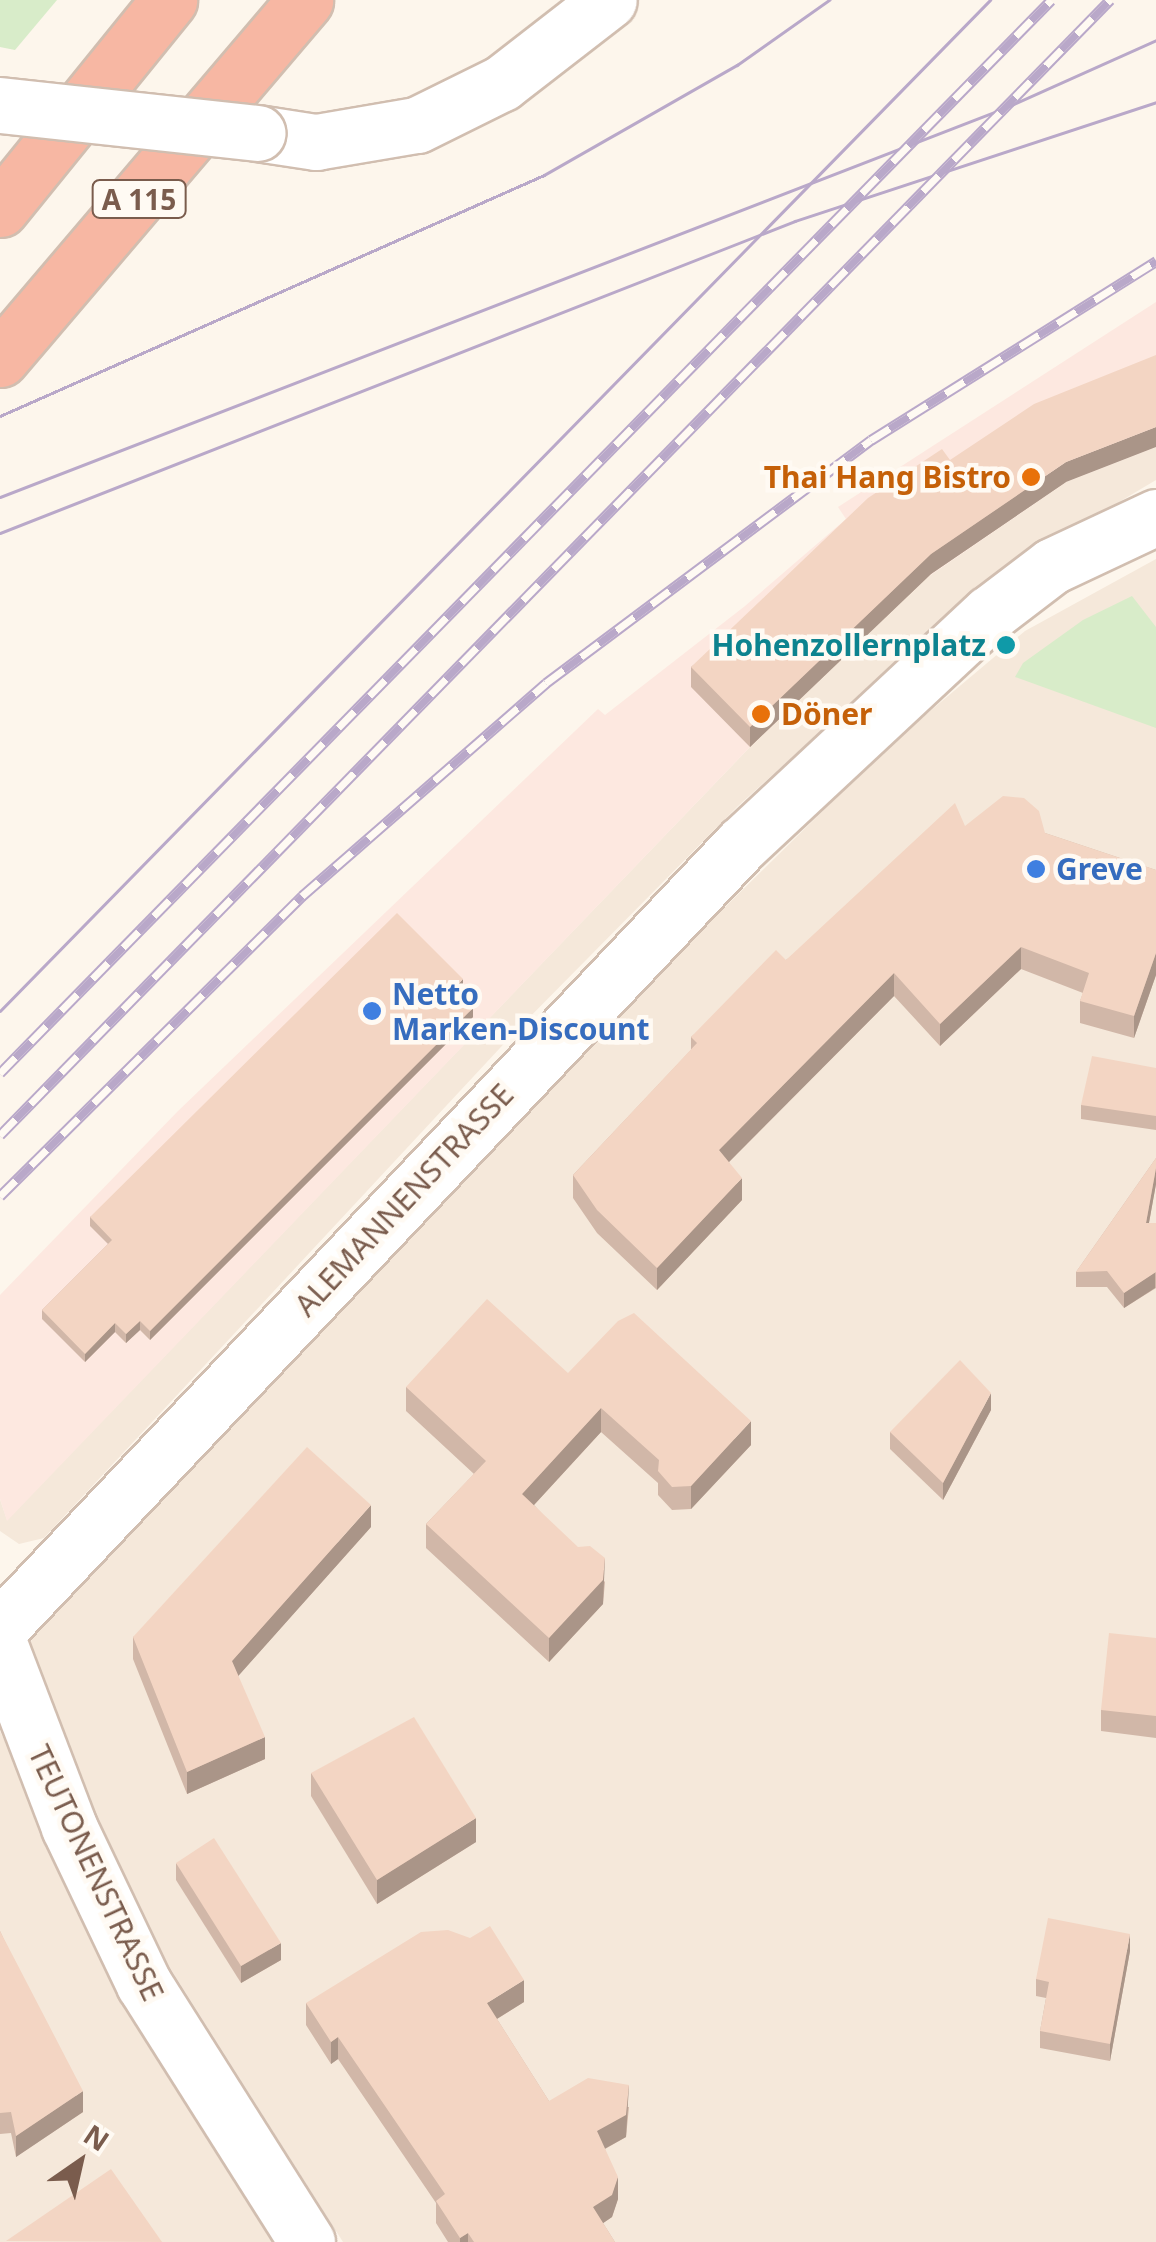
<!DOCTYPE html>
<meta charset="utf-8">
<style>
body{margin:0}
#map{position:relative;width:1156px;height:2242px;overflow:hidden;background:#fdf6ec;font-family:"Noto Sans",sans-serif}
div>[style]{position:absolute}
.residential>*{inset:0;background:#f5e8da}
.commercial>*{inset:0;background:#fde8e0}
.green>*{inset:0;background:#d8ecc9}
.roads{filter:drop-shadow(2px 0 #d1beb0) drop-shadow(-2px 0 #d1beb0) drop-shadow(0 2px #d1beb0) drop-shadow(0 -2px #d1beb0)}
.minor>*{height:55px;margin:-27.5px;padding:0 27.5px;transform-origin:27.5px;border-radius:27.5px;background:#fff}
.highway>*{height:55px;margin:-27.5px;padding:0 27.5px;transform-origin:27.5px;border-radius:27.5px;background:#f7b7a3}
.tram>*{height:2.5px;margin:-1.25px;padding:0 1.25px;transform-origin:1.25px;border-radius:1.25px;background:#b9a8c9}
.rail>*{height:11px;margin-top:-5.5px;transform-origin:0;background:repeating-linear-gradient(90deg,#fffaf3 0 22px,#b9a8c9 0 44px);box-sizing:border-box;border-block:2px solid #b9a8c9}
.bridges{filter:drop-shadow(2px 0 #d1beb0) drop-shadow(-2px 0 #d1beb0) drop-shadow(0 2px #d1beb0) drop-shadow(0 -2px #d1beb0)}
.minor-bridge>*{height:55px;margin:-27.5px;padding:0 27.5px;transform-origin:27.5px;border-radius:27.5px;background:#fff}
.wall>*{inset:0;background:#d1b7a8}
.shaded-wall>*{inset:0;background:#aa9588}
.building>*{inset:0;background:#f3d5c3}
.dots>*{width:28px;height:28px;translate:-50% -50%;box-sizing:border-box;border:5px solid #fffaf3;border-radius:50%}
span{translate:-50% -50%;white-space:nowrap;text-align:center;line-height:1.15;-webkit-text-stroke:9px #fffaf3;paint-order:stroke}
.shield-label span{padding:2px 8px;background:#fffaf3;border:2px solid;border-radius:8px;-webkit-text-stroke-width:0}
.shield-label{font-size:28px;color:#7a5c4d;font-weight:700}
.food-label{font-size:30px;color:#c56008;font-weight:700}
.right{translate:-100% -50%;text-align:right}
.left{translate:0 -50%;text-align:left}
.culture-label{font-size:30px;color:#0d838f;font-weight:700}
.shop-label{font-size:30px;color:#366cbe;font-weight:700}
.street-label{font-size:30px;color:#7a5c4d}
.north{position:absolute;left:30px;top:2112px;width:100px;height:100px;-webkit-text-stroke:8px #fffaf3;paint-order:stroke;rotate:34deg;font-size:28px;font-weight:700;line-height:40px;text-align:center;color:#7a5c4d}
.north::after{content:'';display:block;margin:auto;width:35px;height:45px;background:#7a5c4d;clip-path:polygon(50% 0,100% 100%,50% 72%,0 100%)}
</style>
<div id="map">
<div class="residential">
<i style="clip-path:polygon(1156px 447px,1156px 480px,988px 580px,738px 806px,515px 1032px,44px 1538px,19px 1544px,0 1531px,0 1499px,7px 1520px,750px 747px,922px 581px,1066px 482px)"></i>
<i style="clip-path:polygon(1156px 559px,1156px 2242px,343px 2242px,167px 1963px,77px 1781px,30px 1644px,37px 1626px,600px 1030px,891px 744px,1025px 631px)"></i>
<i style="clip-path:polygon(0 1731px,119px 1987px,280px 2242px,0 2242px)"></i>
</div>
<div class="commercial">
<i style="clip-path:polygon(1156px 302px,1156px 447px,1066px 482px,922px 581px,750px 747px,7px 1521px,0 1499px,0 1295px,178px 1111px,598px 709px,605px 715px,745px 606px,846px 519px,838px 507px)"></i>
</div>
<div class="green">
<i style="clip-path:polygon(0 0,57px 0,15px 50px,0 47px)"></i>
<i style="clip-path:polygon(1132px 596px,1156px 627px,1156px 728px,1015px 677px,1023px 663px,1083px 620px)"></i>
</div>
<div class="roads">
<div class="minor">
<i style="left:257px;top:133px;width:60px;rotate:8.7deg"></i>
<i style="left:316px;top:142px;width:102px;rotate:-9.6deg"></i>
<i style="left:417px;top:125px;width:95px;rotate:-26.3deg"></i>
<i style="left:502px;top:83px;width:135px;rotate:-37.8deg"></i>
<i style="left:0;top:1628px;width:1079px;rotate:-46.58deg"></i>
<i style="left:742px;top:844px;width:338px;rotate:-43deg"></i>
<i style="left:989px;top:614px;width:79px;rotate:-37.3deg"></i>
<i style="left:1052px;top:566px;width:115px;rotate:-25.2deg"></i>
<i style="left:0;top:1646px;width:194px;rotate:69.1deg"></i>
<i style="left:69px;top:1827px;width:174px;rotate:64.5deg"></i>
<i style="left:144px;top:1984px;width:305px;rotate:57.7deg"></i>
</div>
<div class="highway">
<i style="left:0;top:209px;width:269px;rotate:-51deg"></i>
<i style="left:0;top:359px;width:471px;rotate:-49.6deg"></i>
</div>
</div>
<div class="tram">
<i style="left:0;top:416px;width:595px;rotate:-23.89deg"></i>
<i style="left:544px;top:175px;width:222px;rotate:-29.7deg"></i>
<i style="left:737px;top:65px;width:113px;rotate:-35.2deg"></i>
<i style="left:0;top:497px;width:1078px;rotate:-21.16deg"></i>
<i style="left:1005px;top:108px;width:166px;rotate:-24.2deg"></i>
<i style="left:0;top:533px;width:854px;rotate:-21.43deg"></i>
<i style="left:795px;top:221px;width:380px;rotate:-18.2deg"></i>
<i style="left:0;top:1011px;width:1415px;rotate:-45.6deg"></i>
</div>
<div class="rail">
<i style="left:0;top:1073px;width:1502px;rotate:-45.59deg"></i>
<i style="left:0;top:1135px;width:1588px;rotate:-45.64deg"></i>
<i style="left:0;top:1196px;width:426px;rotate:-44.8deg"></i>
<i style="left:302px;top:896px;width:324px;rotate:-41.1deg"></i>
<i style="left:546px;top:683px;width:406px;rotate:-36.8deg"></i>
<i style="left:871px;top:440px;width:337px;rotate:-32.1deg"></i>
</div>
<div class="bridges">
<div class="minor-bridge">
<i style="left:0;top:105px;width:259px;rotate:6.2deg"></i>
</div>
</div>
<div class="wall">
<i style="clip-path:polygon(950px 460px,1066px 482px,931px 574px,750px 747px,691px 687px,691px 667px)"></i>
<i style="clip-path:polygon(965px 826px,1045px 833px,1156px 870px,1156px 975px,1134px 1038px,1080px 1023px,1080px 1001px,1083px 993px,1021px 969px,940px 1046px,894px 996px,729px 1162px,742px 1200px,657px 1290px,597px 1233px,573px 1198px,573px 1175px,691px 1050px,691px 1037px,786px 960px)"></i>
<i style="clip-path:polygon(463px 988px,458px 993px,473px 1017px,150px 1340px,140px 1330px,126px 1343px,115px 1332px,85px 1362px,42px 1319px,42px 1310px,108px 1244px,90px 1226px,90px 1217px)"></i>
<i style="clip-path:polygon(1156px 1068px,1156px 1130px,1081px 1119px,1081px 1105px)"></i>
<i style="clip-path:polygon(1156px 1158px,1156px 1184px,1149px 1223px,1156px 1223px,1156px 1288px,1124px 1308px,1107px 1287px,1076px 1287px,1076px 1272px)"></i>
<i style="clip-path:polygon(568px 1373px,751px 1445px,691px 1509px,672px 1510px,658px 1495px,658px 1483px,601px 1432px,534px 1505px,605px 1582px,603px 1604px,549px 1662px,426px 1548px,426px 1524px,474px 1474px,406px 1411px,406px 1387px)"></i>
<i style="clip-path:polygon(991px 1410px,943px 1500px,890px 1449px,890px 1432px)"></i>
<i style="clip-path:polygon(371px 1527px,238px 1676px,265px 1759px,187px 1794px,133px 1659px,133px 1637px)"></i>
<i style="clip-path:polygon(1156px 1638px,1156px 1738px,1101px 1731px,1101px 1710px)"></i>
<i style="clip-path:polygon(311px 1773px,476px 1842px,377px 1904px,311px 1796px)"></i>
<i style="clip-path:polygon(176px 1863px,281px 1960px,241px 1983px,176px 1880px)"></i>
<i style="clip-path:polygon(0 1931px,83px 2112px,16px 2157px,11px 2133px,0 2134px)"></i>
<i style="clip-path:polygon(1130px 1951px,1110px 2061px,1040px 2048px,1040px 2031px,1046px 1998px,1036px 1996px,1036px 1979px)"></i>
<i style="clip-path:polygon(524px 2002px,497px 2019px,549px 2101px,629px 2107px,626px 2137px,605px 2149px,618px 2199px,612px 2217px,603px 2223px,615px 2242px,448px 2242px,436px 2223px,436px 2203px,338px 2059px,331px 2064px,306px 2025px,306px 2003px)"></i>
</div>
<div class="shaded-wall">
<i style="clip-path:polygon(1156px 427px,1156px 447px,1066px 482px,931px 574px,750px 747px,750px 727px,931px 554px,1066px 462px)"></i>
<i style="clip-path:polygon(1021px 947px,1021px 969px,940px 1046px,940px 1024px)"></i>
<i style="clip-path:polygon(1156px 953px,1156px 975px,1134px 1038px,1134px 1016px)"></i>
<i style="clip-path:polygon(894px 973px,894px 996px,719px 1172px,719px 1150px)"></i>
<i style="clip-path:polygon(463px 979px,463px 988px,454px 998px,454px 989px)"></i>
<i style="clip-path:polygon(473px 1008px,473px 1017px,150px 1340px,150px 1331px)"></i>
<i style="clip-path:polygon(1156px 1168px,1156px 1184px,1146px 1239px,1146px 1223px)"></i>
<i style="clip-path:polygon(742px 1178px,742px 1200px,657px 1290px,657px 1268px)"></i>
<i style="clip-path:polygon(1155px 1272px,1155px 1288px,1124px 1308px,1124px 1293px)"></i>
<i style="clip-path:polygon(140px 1321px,140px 1330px,126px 1343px,126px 1334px)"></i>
<i style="clip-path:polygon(115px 1323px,115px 1332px,85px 1362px,85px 1354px)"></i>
<i style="clip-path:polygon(991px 1393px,991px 1410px,943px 1500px,943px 1483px)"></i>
<i style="clip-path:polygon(601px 1408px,601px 1432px,522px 1518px,522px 1494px)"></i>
<i style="clip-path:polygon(751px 1421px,751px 1445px,691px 1509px,691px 1486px)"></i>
<i style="clip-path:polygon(371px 1505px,371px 1527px,232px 1683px,232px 1661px)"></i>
<i style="clip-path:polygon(605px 1558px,603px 1604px,549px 1662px,549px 1638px)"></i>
<i style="clip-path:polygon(265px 1737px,265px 1759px,187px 1794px,187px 1772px)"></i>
<i style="clip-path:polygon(476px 1818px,476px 1842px,377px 1904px,377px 1880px)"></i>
<i style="clip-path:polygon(1130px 1934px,1130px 1951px,1110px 2061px,1110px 2044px)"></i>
<i style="clip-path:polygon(281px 1943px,281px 1960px,241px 1983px,241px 1966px)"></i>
<i style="clip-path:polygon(524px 1980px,524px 2002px,487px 2025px,487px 2003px)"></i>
<i style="clip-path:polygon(338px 2037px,338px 2059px,331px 2064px,331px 2042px)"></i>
<i style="clip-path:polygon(629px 2085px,626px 2137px,597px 2153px,597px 2131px)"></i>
<i style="clip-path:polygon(83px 2091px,83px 2112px,16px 2157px,16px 2136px)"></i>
<i style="clip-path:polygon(618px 2177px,618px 2199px,612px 2217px,593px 2230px,593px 2207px)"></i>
<i style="clip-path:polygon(468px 2233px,468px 2242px,460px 2242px,460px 2238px)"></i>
</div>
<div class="building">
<i style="clip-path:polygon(1156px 355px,1156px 427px,1066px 462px,931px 554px,750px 727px,691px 667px,868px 498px,942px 449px,950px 460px,1034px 404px)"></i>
<i style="clip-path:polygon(1003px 796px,1024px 798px,1039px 811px,1045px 833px,1156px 870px,1156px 953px,1134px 1016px,1080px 1001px,1089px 973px,1021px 947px,940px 1024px,894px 973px,719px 1150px,742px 1178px,657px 1268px,597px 1210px,573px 1175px,697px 1043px,691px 1037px,776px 950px,786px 960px,955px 803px,965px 826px)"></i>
<i style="clip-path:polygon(397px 913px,463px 979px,454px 989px,473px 1008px,150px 1331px,140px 1321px,126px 1334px,115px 1323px,85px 1354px,42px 1310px,112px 1240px,90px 1217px)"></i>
<i style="clip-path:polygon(1092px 1056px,1156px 1068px,1156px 1116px,1081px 1105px)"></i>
<i style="clip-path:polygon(1156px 1158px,1156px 1168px,1146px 1223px,1156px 1223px,1156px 1272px,1124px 1293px,1107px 1271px,1076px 1272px)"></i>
<i style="clip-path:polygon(487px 1299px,568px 1373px,618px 1321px,634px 1313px,751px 1421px,691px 1486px,672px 1487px,658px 1471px,659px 1460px,601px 1408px,522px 1494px,578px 1547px,590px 1546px,605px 1558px,603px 1580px,549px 1638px,426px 1524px,486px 1461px,406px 1387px)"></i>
<i style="clip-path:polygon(960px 1360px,991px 1393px,943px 1483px,890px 1432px)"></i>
<i style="clip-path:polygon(307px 1447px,371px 1505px,232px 1661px,265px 1737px,187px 1772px,133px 1637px)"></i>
<i style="clip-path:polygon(1109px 1633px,1156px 1638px,1156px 1716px,1101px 1710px)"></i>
<i style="clip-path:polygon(414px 1717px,476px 1818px,377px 1880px,311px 1773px)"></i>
<i style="clip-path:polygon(214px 1838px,281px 1943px,241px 1966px,176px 1863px)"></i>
<i style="clip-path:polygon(1048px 1918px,1130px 1934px,1110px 2044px,1040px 2031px,1049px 1982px,1036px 1979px)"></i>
<i style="clip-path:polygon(490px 1926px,524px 1980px,487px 2003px,549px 2101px,588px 2078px,629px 2085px,626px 2115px,597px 2131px,618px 2177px,612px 2195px,593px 2207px,615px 2242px,474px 2242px,468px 2233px,460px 2238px,436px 2201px,445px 2194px,338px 2037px,331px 2042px,306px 2003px,421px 1932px,448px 1930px,470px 1938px)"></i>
<i style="clip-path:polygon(0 1931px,83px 2091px,16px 2136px,11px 2112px,0 2113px)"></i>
<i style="clip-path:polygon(111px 2169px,162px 2242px,6px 2241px)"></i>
</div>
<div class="dots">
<i style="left:1031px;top:477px;background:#e8710a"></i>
<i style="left:1006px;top:645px;background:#0f9aa8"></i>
<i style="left:761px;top:714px;background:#e8710a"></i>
<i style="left:1036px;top:869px;background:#3f7fe0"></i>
<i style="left:372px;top:1011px;background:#3f7fe0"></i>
</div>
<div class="shield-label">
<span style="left:139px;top:199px">A 115</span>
</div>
<div class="food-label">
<span class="right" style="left:1011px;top:477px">Thai Hang Bistro</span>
<span class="left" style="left:781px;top:714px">Döner</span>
</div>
<div class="culture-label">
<span class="right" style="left:986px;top:645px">Hohenzollernplatz</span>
</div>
<div class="shop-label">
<span class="left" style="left:1056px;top:869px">Greve</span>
<span class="left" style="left:392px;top:1011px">Netto<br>Marken-Discount</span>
</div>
<div class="street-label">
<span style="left:404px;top:1200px;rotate:-47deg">ALEMANNENSTRASSE</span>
<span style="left:96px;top:1873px;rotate:65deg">TEUTONENSTRASSE</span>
</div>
<div class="north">N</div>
</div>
